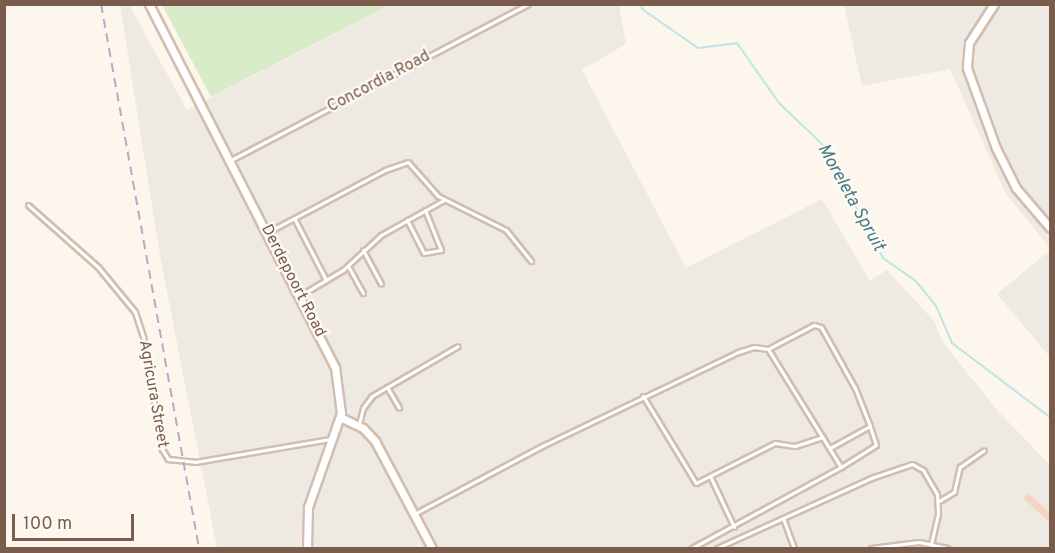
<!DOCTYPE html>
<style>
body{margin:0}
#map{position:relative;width:1055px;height:553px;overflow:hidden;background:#fdf6ec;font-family:Overpass,sans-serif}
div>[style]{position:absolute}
.industrial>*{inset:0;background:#efe9e4}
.green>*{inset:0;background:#d8ecc9}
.stream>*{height:2px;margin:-1px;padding:0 1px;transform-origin:1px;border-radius:1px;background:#bfe3e8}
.building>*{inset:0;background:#f3d5c3}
.roads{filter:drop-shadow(2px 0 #d1beb0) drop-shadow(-2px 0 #d1beb0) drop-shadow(0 2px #d1beb0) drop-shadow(0 -2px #d1beb0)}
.service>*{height:3px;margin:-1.5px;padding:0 1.5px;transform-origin:1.5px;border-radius:1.5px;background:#fff}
.minor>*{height:7px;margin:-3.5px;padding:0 3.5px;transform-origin:3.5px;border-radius:3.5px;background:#fff}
.rail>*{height:2px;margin-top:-1px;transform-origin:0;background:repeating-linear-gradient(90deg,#b9a8c9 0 9px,transparent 0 15px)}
span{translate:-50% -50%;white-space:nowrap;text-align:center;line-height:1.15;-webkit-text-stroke:4.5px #fffaf3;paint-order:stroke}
.street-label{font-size:16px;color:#7a5c4d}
.water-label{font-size:18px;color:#437c86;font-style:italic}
.frame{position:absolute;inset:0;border:6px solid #7a5c4d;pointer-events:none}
.scale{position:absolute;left:12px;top:514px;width:122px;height:27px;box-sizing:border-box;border:3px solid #7a5c4d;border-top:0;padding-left:8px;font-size:18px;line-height:21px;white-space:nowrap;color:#7a5c4d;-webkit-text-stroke:4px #fffaf3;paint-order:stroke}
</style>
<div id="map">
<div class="industrial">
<i style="clip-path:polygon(120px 5px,129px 5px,187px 110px,391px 5px,619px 5px,626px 44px,582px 70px,686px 268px,822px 199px,870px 281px,887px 270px,934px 321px,942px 341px,997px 410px,1050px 465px,1050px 548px,217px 548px,160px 256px)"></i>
<i style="clip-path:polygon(844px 5px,1050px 5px,1050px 248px,1006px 194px,950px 69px,862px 86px)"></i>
<i style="clip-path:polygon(1050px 250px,1050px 357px,997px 294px)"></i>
</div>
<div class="green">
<i style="clip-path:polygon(162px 5px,390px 5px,211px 97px)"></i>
</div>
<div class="stream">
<i style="left:641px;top:4px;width:5px;rotate:79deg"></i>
<i style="left:642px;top:9px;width:68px;rotate:34.9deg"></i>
<i style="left:698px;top:48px;width:39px;rotate:-7deg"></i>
<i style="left:737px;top:43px;width:73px;rotate:55deg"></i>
<i style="left:779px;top:103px;width:61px;rotate:43.7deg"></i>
<i style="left:823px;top:145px;width:128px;rotate:62deg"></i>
<i style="left:883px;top:258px;width:39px;rotate:35deg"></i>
<i style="left:915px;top:280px;width:33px;rotate:51deg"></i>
<i style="left:936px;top:306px;width:40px;rotate:66.6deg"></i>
<i style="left:952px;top:343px;width:123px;rotate:37.1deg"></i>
</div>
<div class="building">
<i style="clip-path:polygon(1028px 493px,1050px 513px,1050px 523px,1023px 498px)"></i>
</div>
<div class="roads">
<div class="service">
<i style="left:231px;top:160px;width:335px;rotate:-27.7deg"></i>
<i style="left:28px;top:205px;width:94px;rotate:41.5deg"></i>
<i style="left:98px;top:267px;width:58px;rotate:50.6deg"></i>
<i style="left:135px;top:312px;width:25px;rotate:72deg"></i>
<i style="left:143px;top:336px;width:115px;rotate:80.5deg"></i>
<i style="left:162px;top:449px;width:12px;rotate:59deg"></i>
<i style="left:168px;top:459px;width:27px;rotate:6deg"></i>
<i style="left:195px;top:462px;width:137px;rotate:-9.7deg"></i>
<i style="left:294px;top:218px;width:70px;rotate:62.7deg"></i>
<i style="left:407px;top:220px;width:37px;rotate:63deg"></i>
<i style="left:424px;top:253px;width:17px;rotate:-10deg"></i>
<i style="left:441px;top:250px;width:43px;rotate:-111.8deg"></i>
<i style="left:268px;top:232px;width:132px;rotate:-27.9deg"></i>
<i style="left:385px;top:170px;width:24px;rotate:-19deg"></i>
<i style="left:408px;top:162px;width:45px;rotate:48.6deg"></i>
<i style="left:438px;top:196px;width:76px;rotate:26.6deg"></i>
<i style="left:506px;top:230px;width:40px;rotate:51deg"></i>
<i style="left:363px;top:250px;width:38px;rotate:62deg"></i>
<i style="left:348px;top:266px;width:31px;rotate:61deg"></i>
<i style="left:301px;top:295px;width:49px;rotate:-30.8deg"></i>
<i style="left:343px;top:270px;width:52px;rotate:-42.6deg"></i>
<i style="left:381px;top:235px;width:72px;rotate:-29.1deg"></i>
<i style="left:768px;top:349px;width:52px;rotate:-27.6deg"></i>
<i style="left:814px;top:325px;width:7px;rotate:16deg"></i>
<i style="left:821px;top:327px;width:70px;rotate:60.9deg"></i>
<i style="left:855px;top:388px;width:41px;rotate:68.5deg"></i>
<i style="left:870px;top:426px;width:46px;rotate:151.2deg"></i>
<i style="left:387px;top:387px;width:24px;rotate:60deg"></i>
<i style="left:643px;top:396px;width:102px;rotate:58.7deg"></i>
<i style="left:696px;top:483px;width:89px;rotate:-26.9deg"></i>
<i style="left:775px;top:443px;width:20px;rotate:9deg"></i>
<i style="left:795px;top:446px;width:29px;rotate:-18deg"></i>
<i style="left:359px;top:424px;width:16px;rotate:-76deg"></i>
<i style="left:363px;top:408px;width:15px;rotate:-53deg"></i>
<i style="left:372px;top:396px;width:99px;rotate:-30.2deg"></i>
<i style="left:841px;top:467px;width:41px;rotate:-32.2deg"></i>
<i style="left:876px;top:445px;width:20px;rotate:-108deg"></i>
<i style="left:711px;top:478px;width:54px;rotate:64.9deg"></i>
<i style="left:939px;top:501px;width:17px;rotate:-31deg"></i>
<i style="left:954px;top:492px;width:26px;rotate:-77deg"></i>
<i style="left:960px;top:467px;width:29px;rotate:-35deg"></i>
<i style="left:416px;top:513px;width:143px;rotate:-28deg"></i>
<i style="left:542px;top:446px;width:217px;rotate:-25.6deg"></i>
<i style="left:738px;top:352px;width:17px;rotate:-17deg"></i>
<i style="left:754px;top:347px;width:14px;rotate:8deg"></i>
<i style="left:768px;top:349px;width:139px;rotate:58.3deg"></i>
<i style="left:841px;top:467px;width:170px;rotate:151.5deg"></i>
<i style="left:783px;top:518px;width:32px;rotate:70deg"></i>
<i style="left:717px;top:548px;width:169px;rotate:-24.4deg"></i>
<i style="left:871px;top:478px;width:43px;rotate:-18.9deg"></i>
<i style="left:912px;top:464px;width:13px;rotate:29deg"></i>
<i style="left:923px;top:470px;width:28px;rotate:60deg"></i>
<i style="left:937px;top:494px;width:20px;rotate:87deg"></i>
<i style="left:938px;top:514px;width:31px;rotate:103deg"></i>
<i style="left:871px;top:548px;width:48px;rotate:-7.1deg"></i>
<i style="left:919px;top:542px;width:29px;rotate:12deg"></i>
</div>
<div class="minor">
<i style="left:149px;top:4px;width:408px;rotate:62.9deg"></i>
<i style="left:335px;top:367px;width:46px;rotate:82.6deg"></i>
<i style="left:341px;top:413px;width:100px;rotate:109.3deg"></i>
<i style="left:308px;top:507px;width:41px;rotate:91.4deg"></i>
<i style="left:994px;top:4px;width:46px;rotate:122.7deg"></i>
<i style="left:969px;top:43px;width:25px;rotate:95deg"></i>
<i style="left:967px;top:68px;width:85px;rotate:70.1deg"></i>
<i style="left:996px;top:148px;width:45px;rotate:63.4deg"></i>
<i style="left:1016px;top:188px;width:52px;rotate:49.6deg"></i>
<i style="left:340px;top:417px;width:25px;rotate:26deg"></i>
<i style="left:363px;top:428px;width:18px;rotate:47deg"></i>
<i style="left:375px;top:441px;width:121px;rotate:62deg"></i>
</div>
</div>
<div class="rail">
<i style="left:101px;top:4px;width:553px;rotate:79.79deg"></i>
</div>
<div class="street-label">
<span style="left:379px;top:82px;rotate:-28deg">Concordia Road</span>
<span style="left:293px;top:281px;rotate:63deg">Derdepoort Road</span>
<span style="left:153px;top:394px;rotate:80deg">Agricura Street</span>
</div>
<div class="water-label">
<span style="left:850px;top:198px;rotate:61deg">Moreleta Spruit</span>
</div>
<div class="frame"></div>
<div class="scale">100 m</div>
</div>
